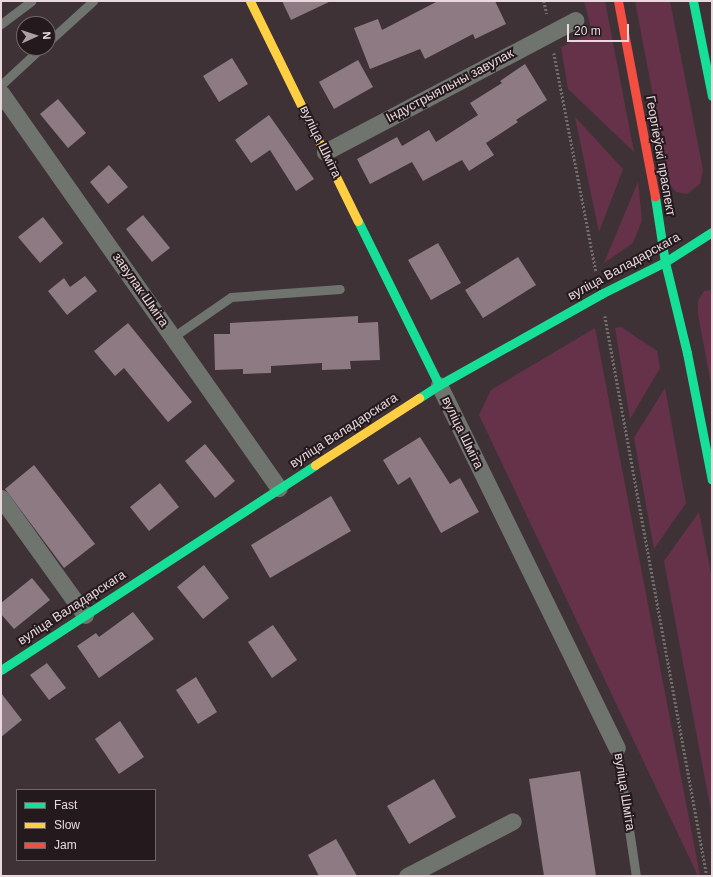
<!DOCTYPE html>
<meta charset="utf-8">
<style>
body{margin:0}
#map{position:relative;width:713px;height:877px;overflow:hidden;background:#3f3237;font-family:Arial,sans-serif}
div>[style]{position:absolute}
.green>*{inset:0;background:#663249}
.building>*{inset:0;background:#8e7a82}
.path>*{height:2.5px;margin-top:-1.25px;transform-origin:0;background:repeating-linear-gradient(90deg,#6f706e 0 2px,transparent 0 4px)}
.lane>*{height:9px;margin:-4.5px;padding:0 4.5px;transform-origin:4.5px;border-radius:4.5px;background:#6f746f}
.street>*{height:17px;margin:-8.5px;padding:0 8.5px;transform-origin:8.5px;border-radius:8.5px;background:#6f746f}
.fast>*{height:9px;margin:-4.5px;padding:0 4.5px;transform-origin:4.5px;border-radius:4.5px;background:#16e098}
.slow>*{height:9px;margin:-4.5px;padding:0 4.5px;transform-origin:4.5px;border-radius:4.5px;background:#ffcf43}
.jam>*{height:9px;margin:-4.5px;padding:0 4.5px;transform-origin:4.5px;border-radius:4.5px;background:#f24e42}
span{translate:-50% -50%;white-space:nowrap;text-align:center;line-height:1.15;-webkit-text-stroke:4px #24191d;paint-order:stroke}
.street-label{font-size:13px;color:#e9d9df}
.frame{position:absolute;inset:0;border:2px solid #e9d9df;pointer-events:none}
.legend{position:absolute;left:16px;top:789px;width:140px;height:72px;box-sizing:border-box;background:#24191d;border:1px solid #73666b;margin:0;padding:5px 7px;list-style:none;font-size:12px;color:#e9d9df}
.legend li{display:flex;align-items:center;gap:8px;height:20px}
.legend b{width:20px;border:1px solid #73666b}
.north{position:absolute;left:16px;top:16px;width:40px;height:40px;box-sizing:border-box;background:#24191d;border:1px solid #73666b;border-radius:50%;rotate:87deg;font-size:11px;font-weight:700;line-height:16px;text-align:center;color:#e9d9df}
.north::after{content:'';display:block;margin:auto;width:14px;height:18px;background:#ae9fa4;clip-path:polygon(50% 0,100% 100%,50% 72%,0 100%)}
.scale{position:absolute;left:567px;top:24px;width:62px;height:18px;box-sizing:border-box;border:2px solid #e9d9df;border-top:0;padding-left:5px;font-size:12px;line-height:14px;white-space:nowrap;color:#e9d9df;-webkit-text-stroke:3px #24191d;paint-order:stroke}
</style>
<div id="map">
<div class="green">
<i style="clip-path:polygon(584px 1px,605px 1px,634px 152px,568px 89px,561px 47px,592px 32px)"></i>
<i style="clip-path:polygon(635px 1px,670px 1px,703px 170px,700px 184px,687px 194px,676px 192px,670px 185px)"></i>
<i style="clip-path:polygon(575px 117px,623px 169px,599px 232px)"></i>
<i style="clip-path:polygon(638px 182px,642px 220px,633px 243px,604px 263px)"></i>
<i style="clip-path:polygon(712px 290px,712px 389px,698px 314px,698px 301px,704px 291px)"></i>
<i style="clip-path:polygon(621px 327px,657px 351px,660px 368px,630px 419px,615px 328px)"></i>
<i style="clip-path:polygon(595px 328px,700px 876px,698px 876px,479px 415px,491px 390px)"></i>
<i style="clip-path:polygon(665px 388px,686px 503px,654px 549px,634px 438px)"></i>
<i style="clip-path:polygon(699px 512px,712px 579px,712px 816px,664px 561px)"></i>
</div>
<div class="building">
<i style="clip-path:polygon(282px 1px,331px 1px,291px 20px)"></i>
<i style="clip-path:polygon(438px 1px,495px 1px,506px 24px,475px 39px,473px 34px,425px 59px,420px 49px,370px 69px,354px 28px,378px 19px,382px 30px)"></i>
<i style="clip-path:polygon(232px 58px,248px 84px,219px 102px,203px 76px)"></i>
<i style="clip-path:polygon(358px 60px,373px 87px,334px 109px,319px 82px)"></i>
<i style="clip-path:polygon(525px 64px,547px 100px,516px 120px,518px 122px,486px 143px,494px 155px,469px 171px,462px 160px,423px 181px,412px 162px,370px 184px,357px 159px,397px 137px,402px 146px,429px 130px,436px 142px,478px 115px,470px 103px,502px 83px,500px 81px)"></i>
<i style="clip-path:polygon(58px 99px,86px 133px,68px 148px,40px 114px)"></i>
<i style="clip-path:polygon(269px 115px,314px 179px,296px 191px,270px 150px,251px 163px,235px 140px)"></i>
<i style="clip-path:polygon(109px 165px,128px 187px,108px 204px,90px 182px)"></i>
<i style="clip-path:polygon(143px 215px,170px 248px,152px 262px,126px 229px)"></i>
<i style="clip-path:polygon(43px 217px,63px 243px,40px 263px,18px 237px)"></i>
<i style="clip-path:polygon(438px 243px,461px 283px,431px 300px,408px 260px)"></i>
<i style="clip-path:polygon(518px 257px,536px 285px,483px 318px,465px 290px)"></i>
<i style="clip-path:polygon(85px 276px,97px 291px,67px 315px,48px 291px,64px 278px,70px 287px)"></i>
<i style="clip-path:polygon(358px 316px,358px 323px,378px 322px,380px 360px,350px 361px,351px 369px,322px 370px,322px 363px,271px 366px,271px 373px,243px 374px,243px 369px,215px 370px,214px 334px,230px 334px,230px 323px)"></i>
<i style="clip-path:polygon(128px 323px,192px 402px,168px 422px,124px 368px,115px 376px,94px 351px)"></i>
<i style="clip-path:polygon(420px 437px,450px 484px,460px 478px,479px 512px,441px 533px,410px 477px,398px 485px,383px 460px)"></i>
<i style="clip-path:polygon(205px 444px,235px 481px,215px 498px,185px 461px)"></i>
<i style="clip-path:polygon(34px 465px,95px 544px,64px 568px,5px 489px)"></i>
<i style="clip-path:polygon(160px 483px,179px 507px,149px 531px,130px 507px)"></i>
<i style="clip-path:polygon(331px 496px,351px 531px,270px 578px,251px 545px)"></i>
<i style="clip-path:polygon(204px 565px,229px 598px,203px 619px,177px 587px)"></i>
<i style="clip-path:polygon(32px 578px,50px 600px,14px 629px,1px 614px,1px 603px)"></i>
<i style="clip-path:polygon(133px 612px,154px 639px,99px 678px,77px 646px,96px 633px,99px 637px)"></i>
<i style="clip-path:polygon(273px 625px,297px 660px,272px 678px,248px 642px)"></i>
<i style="clip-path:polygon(47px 663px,66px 688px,49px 700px,30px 675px)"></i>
<i style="clip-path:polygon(196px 677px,217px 712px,198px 724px,176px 690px)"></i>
<i style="clip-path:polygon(1px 693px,22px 720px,1px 737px)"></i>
<i style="clip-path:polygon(120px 721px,144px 757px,119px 774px,95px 739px)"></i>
<i style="clip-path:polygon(580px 771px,596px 876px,544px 876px,529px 779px)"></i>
<i style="clip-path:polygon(434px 779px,456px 817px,409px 844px,387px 806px)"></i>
<i style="clip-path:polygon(336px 839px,357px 876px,319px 876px,308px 855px)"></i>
</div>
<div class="path">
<i style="left:544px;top:1px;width:13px;rotate:77deg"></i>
<i style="left:554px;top:53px;width:222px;rotate:79.1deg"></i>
<i style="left:605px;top:316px;width:569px;rotate:79.68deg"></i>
</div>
<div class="lane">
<i style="left:1px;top:24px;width:38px;rotate:-37deg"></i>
<i style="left:48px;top:42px;width:61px;rotate:-42.3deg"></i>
<i style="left:1px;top:85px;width:54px;rotate:-42.8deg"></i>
<i style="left:173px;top:337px;width:70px;rotate:-34.6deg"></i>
<i style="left:231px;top:297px;width:109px;rotate:-4.2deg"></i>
<i style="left:617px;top:748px;width:129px;rotate:81.6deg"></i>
</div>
<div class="street">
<i style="left:1px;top:93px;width:483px;rotate:54.9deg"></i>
<i style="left:325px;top:152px;width:283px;rotate:-27.8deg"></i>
<i style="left:439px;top:385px;width:404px;rotate:63.9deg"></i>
<i style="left:1px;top:498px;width:144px;rotate:54.3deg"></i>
<i style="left:407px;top:876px;width:119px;rotate:-27.4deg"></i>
</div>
<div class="fast">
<i style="left:693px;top:1px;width:97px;rotate:78.7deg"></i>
<i style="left:655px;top:197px;width:66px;rotate:81.3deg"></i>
<i style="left:665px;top:262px;width:94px;rotate:76.4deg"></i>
<i style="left:687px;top:353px;width:129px;rotate:78.9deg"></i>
<i style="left:358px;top:221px;width:183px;rotate:63.7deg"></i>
<i style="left:419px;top:398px;width:24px;rotate:-33deg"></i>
<i style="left:439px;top:385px;width:186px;rotate:-29.3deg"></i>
<i style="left:601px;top:294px;width:72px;rotate:-26.6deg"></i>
<i style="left:665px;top:262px;width:56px;rotate:-32.6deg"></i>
<i style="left:1px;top:670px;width:375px;rotate:-33.1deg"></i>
</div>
<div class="slow">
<i style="left:250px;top:1px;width:245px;rotate:63.9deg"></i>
<i style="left:315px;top:465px;width:124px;rotate:-32.8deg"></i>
</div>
<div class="jam">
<i style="left:618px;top:1px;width:199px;rotate:79.3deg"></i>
</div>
<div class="street-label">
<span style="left:450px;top:86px;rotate:-28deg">Індустрыяльны завулак</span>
<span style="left:320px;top:142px;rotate:64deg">вуліца Шміта</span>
<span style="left:660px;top:156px;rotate:80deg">Георгіеўскі праспект</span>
<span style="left:624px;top:267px;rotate:-29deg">вуліца Валадарскага</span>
<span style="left:140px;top:290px;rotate:55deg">завулак Шміта</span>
<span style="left:344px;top:431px;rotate:-33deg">вуліца Валадарскага</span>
<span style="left:462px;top:433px;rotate:64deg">вуліца Шміта</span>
<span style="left:72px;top:608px;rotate:-33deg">вуліца Валадарскага</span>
<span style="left:624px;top:792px;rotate:81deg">вуліца Шміта</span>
</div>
<div class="frame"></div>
<ul class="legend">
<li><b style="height:5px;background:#16e098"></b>Fast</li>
<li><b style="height:5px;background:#ffcf43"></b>Slow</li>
<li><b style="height:5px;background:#f24e42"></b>Jam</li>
</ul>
<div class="north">N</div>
<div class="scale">20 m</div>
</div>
